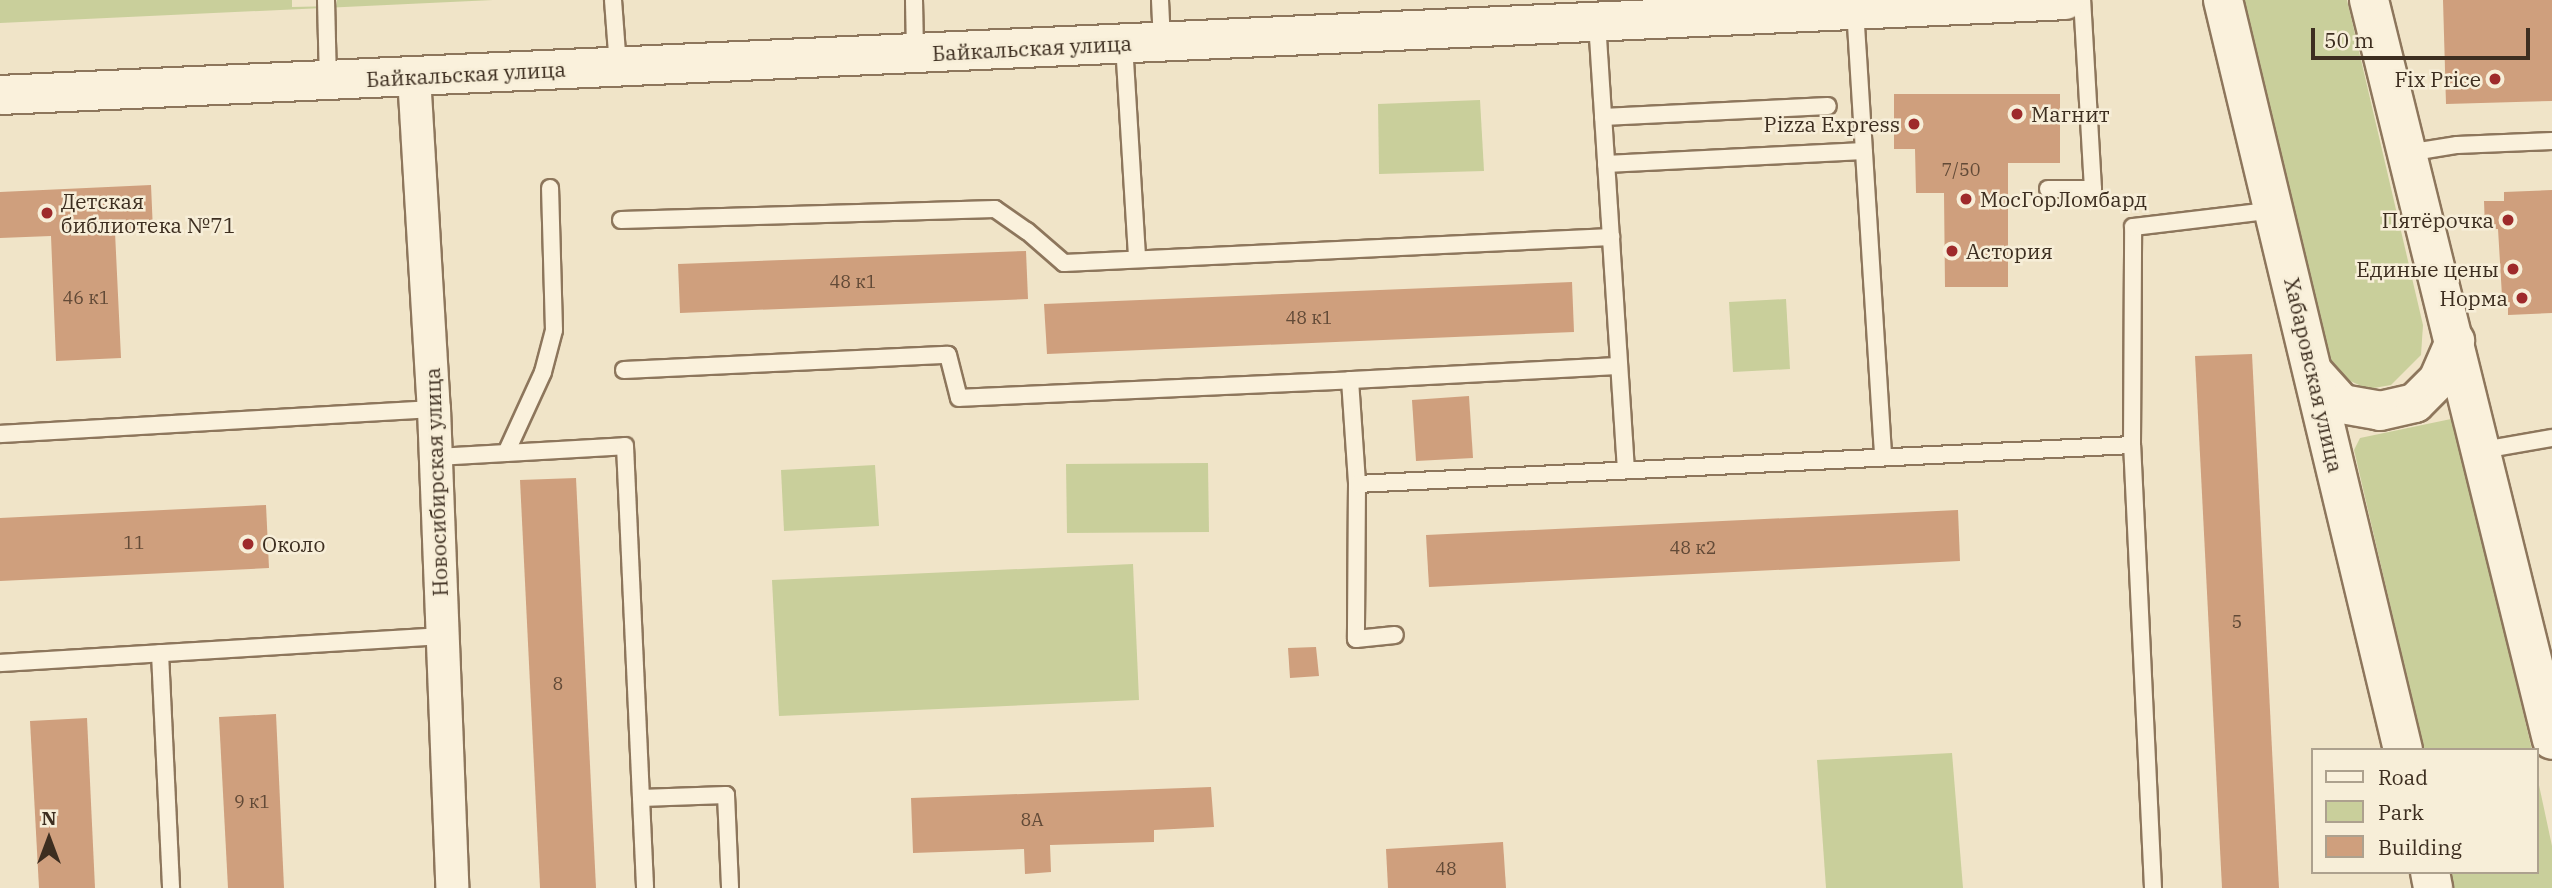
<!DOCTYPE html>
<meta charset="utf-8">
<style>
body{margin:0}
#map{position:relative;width:2552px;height:888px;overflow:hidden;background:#f0e4c8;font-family:"IBM Plex Serif",serif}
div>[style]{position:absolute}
.green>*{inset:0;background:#c9cf9b}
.building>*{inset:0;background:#cf9f7d}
.roads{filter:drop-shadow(2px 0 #8d765c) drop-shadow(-2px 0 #8d765c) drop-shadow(0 2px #8d765c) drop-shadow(0 -2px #8d765c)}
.lane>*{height:16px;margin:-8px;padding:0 8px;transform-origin:8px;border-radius:8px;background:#faf1dc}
.street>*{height:32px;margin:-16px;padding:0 16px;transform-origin:16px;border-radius:16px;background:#faf1dc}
.secondary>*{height:38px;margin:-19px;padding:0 19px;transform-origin:19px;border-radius:19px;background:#faf1dc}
.dots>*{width:19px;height:19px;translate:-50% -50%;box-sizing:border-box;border:4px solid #f7eed8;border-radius:50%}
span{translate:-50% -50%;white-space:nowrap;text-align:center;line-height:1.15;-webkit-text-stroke:5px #f7eed8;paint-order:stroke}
.number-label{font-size:18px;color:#624a37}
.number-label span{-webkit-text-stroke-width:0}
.street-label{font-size:21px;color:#3d2e20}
.poi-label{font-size:21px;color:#3d2e20}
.right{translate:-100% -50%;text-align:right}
.left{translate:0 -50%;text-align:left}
.legend{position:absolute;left:2311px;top:748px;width:228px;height:126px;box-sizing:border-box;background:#f7eed8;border:2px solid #ada18e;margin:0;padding:9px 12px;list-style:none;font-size:21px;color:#3d2e20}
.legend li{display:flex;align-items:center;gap:14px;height:35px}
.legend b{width:35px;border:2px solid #ada18e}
.north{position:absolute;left:14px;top:804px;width:70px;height:70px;-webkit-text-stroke:5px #f7eed8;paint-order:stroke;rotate:0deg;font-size:19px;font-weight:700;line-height:28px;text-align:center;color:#3d2e20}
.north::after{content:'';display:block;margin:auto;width:24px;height:32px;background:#3d2e20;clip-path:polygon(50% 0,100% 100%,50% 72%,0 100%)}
.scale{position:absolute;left:2311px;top:28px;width:219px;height:32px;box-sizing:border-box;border:4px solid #3d2e20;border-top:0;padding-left:9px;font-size:21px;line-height:24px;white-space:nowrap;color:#3d2e20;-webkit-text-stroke:5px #f7eed8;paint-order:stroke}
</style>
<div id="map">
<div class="green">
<i style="clip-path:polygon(0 0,292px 0,292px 7px,336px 6px,337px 0,493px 0,0 23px)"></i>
<i style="clip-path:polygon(2244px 0,2347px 0,2423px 325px,2421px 355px,2391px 385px,2368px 389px,2348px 380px,2326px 359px)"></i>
<i style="clip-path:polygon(1480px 100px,1484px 171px,1379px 174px,1378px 104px)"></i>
<i style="clip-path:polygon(1786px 299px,1790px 369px,1733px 372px,1729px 302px)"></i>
<i style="clip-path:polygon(2451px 419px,2491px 576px,2532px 750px,2424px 750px,2354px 450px,2360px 438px)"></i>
<i style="clip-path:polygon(1208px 463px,1209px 532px,1067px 533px,1066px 464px)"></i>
<i style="clip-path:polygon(875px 465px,879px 526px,784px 531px,781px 470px)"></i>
<i style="clip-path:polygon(1133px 564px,1139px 700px,779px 716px,772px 580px)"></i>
<i style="clip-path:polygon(1952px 753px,1963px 888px,1826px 888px,1817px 760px)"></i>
<i style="clip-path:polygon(2536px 771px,2552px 846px,2552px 888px,2454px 888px,2450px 872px,2536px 872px)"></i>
</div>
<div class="building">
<i style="clip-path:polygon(2443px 0,2552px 0,2552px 101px,2446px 104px)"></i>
<i style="clip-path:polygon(1894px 94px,2060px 94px,2060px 163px,2008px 163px,2008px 287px,1945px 287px,1944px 193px,1916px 193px,1915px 149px,1894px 149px)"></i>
<i style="clip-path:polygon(151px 185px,153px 231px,115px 232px,121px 358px,56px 361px,51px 236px,0 238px,0 192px)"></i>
<i style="clip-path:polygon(2552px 190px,2552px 313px,2508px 315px,2508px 295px,2502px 296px,2498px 229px,2485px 229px,2484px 201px,2504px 201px,2504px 192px)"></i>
<i style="clip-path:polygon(1026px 251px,1028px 299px,680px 313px,678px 264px)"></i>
<i style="clip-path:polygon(1572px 282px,1574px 332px,1047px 354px,1044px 304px)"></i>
<i style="clip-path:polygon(2252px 354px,2279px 888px,2222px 888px,2195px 356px)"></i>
<i style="clip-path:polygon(1469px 396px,1473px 458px,1416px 461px,1412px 400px)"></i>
<i style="clip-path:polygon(576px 478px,596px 888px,540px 888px,520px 480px)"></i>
<i style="clip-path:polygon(266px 505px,269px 568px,0 581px,0 518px)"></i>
<i style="clip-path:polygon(1958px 510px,1960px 561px,1429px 587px,1426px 535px)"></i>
<i style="clip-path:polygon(1316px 647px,1319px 676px,1290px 678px,1288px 648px)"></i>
<i style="clip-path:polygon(276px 714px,284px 888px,228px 888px,219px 717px)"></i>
<i style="clip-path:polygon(87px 718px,95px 888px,39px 888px,30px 721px)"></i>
<i style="clip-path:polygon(1211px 787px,1214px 827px,1154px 830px,1154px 842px,1050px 845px,1051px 872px,1025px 874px,1024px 849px,913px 853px,911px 798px)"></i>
<i style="clip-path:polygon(1503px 842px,1506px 888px,1388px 888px,1386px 849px)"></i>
</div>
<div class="roads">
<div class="lane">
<i style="left:326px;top:0;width:80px;rotate:88.6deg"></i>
<i style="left:613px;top:0;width:67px;rotate:85.7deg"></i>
<i style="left:914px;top:0;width:53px;rotate:88.9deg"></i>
<i style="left:1160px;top:0;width:42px;rotate:87.3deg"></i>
<i style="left:1855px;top:9px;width:449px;rotate:86.4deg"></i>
<i style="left:1597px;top:22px;width:449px;rotate:86.3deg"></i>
<i style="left:1124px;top:44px;width:215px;rotate:86.5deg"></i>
<i style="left:1603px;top:117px;width:225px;rotate:-2.8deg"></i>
<i style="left:2407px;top:153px;width:51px;rotate:-9.1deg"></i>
<i style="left:2457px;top:145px;width:95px;rotate:-2.4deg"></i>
<i style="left:1606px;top:164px;width:258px;rotate:-2.9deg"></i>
<i style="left:2048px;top:189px;width:45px"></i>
<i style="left:2093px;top:189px;width:189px;rotate:-93.3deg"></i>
<i style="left:621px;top:220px;width:374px;rotate:-1.7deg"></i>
<i style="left:995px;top:209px;width:39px;rotate:35deg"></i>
<i style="left:1027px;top:231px;width:49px;rotate:40.9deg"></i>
<i style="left:1064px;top:263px;width:548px;rotate:-2.72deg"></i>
<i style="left:624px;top:370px;width:324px;rotate:-2.7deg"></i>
<i style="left:948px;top:355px;width:44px;rotate:75.7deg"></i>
<i style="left:959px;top:398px;width:391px;rotate:-2.6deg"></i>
<i style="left:1350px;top:380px;width:104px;rotate:86.1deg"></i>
<i style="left:1357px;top:484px;width:155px;rotate:90.4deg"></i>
<i style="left:1356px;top:639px;width:39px;rotate:-6deg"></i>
<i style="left:1350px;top:380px;width:269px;rotate:-3deg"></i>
<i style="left:0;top:434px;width:435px;rotate:-3.3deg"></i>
<i style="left:2483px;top:450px;width:70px;rotate:-9.9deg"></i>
<i style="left:506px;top:453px;width:89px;rotate:-65.4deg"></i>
<i style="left:543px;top:372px;width:43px;rotate:-75.3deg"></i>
<i style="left:554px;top:330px;width:142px;rotate:-91.6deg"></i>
<i style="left:436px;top:457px;width:189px;rotate:-3.3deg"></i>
<i style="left:625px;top:446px;width:442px;rotate:87.4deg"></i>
<i style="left:1357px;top:484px;width:776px;rotate:-2.88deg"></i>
<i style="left:160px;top:653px;width:235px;rotate:87.3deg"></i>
<i style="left:0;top:663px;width:444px;rotate:-3.5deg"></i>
<i style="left:641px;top:798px;width:85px;rotate:-2deg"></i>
<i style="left:726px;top:795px;width:93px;rotate:87.5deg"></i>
<i style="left:2153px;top:888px;width:443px;rotate:-92.7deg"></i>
<i style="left:2132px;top:445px;width:218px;rotate:-89.7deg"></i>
<i style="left:2133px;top:227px;width:143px;rotate:-6.8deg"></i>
</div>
<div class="street">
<i style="left:414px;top:76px;width:334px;rotate:86.6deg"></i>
<i style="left:434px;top:409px;width:479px;rotate:87.8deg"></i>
</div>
<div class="secondary">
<i style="left:2223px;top:0;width:771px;rotate:76.5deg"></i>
<i style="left:2369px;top:0;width:762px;rotate:76.11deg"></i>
<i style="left:0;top:95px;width:2067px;rotate:-2.63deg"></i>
<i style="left:2314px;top:373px;width:42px;rotate:47.9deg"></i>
<i style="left:2342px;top:404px;width:39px;rotate:10deg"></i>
<i style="left:2380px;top:411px;width:36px;rotate:-13deg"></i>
<i style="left:2415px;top:403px;width:33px;rotate:-45deg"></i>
<i style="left:2438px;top:380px;width:43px;rotate:-66.4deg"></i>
<i style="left:2430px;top:872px;width:16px;rotate:79deg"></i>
</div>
</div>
<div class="dots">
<i style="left:2495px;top:79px;background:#9e2a2b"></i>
<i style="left:2017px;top:114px;background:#9e2a2b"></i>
<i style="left:1914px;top:124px;background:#9e2a2b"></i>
<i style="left:1966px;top:199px;background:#9e2a2b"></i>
<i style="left:47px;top:213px;background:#9e2a2b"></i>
<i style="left:2508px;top:220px;background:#9e2a2b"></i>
<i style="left:1952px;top:251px;background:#9e2a2b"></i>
<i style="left:2513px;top:269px;background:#9e2a2b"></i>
<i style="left:2522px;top:298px;background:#9e2a2b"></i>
<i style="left:248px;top:544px;background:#9e2a2b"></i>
</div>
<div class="number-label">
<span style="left:1961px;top:170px">7/50</span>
<span style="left:853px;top:282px">48 к1</span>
<span style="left:86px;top:298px">46 к1</span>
<span style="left:1309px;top:318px">48 к1</span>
<span style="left:134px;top:543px">11</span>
<span style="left:1693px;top:548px">48 к2</span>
<span style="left:2237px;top:622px">5</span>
<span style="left:558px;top:684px">8</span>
<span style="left:252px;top:802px">9 к1</span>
<span style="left:1032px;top:820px">8А</span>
<span style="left:1446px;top:869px">48</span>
</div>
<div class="street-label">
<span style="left:1032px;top:48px;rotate:-3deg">Байкальская улица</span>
<span style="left:466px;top:74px;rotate:-3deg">Байкальская улица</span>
<span style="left:2314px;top:375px;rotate:77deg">Хабаровская улица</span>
<span style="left:436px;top:482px;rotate:-92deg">Новосибирская улица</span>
</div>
<div class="poi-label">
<span class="right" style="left:2481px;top:79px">Fix Price</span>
<span class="left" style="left:2031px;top:114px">Магнит</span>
<span class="right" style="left:1900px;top:124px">Pizza Express</span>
<span class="left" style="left:1980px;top:199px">МосГорЛомбард</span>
<span class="left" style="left:61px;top:213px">Детская<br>библиотека №71</span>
<span class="right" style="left:2494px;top:220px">Пятёрочка</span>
<span class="left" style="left:1966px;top:251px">Астория</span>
<span class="right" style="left:2499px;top:269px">Единые цены</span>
<span class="right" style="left:2508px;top:298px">Норма</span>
<span class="left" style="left:262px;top:544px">Около</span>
</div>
<ul class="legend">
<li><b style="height:9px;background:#faf1dc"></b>Road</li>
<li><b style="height:19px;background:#c9cf9b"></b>Park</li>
<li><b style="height:19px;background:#cf9f7d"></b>Building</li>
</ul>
<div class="north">N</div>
<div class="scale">50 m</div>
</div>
